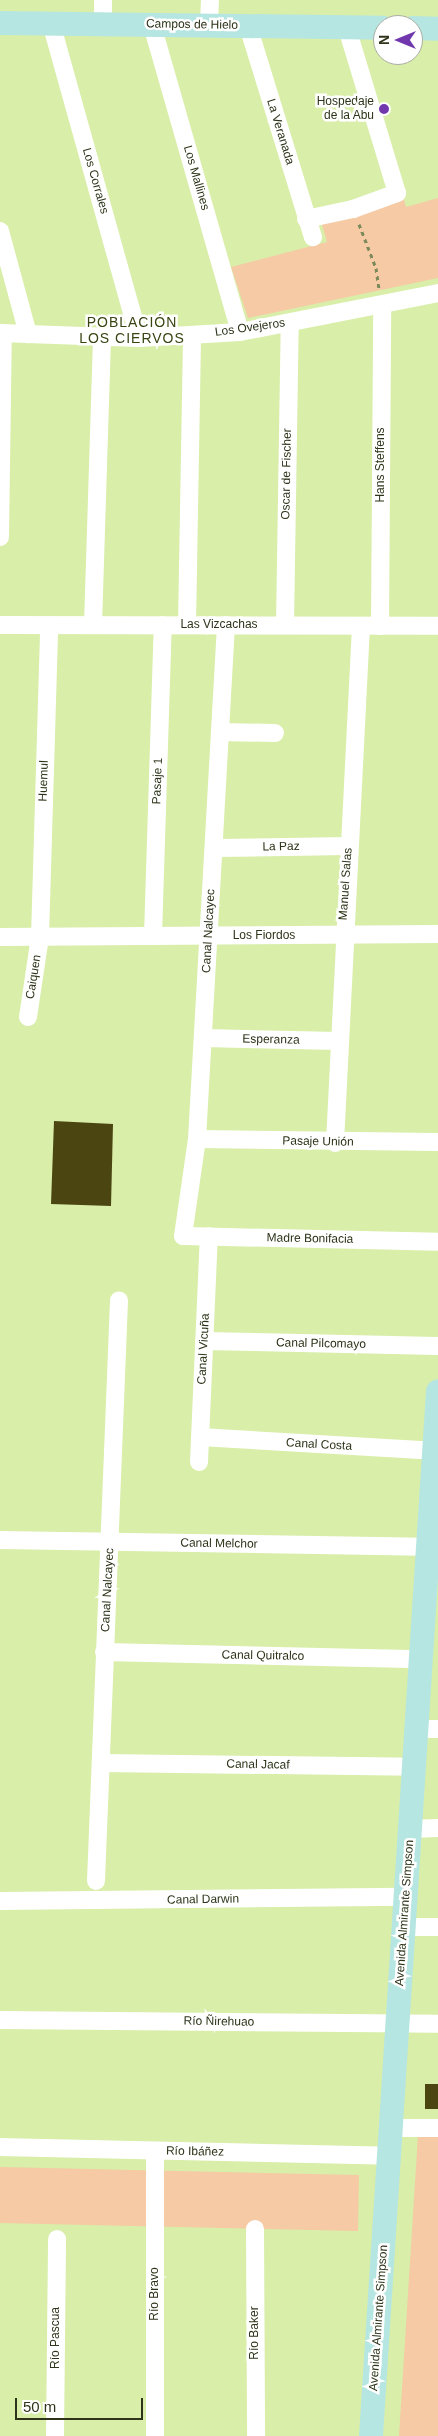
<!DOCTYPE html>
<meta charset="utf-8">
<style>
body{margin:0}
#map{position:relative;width:438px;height:2436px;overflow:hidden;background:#d9eea9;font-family:Arial,sans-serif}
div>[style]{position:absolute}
.green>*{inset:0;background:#f5caa5}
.building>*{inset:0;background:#4b4512}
.path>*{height:3px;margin-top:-1.5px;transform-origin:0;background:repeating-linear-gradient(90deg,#7c8a5b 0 4px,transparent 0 8px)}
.street>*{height:18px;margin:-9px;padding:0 9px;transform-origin:9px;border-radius:9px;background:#fff}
.secondary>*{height:24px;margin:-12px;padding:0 12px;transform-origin:12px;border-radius:12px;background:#b6e6e1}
.dots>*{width:14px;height:14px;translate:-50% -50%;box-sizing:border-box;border:2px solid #fff;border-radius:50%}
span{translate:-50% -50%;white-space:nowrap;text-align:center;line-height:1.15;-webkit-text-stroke:5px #fff;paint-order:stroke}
.street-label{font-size:12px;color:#2d3419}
.poi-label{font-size:12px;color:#2d3419}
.right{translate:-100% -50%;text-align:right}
.neighbourhood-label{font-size:14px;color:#374412;letter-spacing:1px}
.north{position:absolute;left:373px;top:15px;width:50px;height:50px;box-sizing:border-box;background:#fff;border:1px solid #abaea3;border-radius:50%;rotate:270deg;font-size:14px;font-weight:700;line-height:20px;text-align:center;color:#2d3419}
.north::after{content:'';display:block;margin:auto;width:18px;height:22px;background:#7138ae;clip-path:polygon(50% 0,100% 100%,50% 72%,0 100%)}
.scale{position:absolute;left:15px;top:2398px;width:128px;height:22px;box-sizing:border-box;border:2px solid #2d3419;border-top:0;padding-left:6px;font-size:15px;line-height:18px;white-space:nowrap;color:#2d3419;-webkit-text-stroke:4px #fff;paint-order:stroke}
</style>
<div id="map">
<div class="green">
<i style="clip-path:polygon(403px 197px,406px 207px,438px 198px,438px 278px,248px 318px,231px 267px,327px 242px,321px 221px)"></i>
<i style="clip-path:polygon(418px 2135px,438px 2135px,438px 2436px,399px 2436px)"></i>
<i style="clip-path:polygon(0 2167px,359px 2175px,358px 2231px,0 2223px)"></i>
</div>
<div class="building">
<i style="clip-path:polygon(54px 1121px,113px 1124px,111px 1206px,51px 1204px)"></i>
<i style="clip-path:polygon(425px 2084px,438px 2084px,438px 2109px,425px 2109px)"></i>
</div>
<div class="path">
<i style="left:359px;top:224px;width:47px;rotate:68.9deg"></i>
<i style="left:376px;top:268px;width:21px;rotate:82deg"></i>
</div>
<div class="street">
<i style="left:51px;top:23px;width:327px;rotate:74.4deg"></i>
<i style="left:103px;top:24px;width:24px;rotate:-90deg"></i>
<i style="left:152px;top:25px;width:319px;rotate:74deg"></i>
<i style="left:209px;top:26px;width:26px;rotate:-88deg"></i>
<i style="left:248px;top:26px;width:221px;rotate:72.9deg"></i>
<i style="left:306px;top:219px;width:48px;rotate:-12deg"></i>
<i style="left:353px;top:209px;width:47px;rotate:-20deg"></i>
<i style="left:397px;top:193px;width:172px;rotate:-106.9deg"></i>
<i style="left:0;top:231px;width:107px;rotate:74.8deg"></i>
<i style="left:0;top:333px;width:139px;rotate:2.1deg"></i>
<i style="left:139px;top:338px;width:101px;rotate:-3.4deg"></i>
<i style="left:240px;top:332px;width:202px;rotate:-11.1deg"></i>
<i style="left:0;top:537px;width:204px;rotate:-89.2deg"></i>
<i style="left:0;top:625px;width:438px;rotate:0.1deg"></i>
<i style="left:93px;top:625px;width:288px;rotate:-88.2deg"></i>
<i style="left:187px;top:625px;width:290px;rotate:-89deg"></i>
<i style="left:226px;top:625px;width:515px;rotate:93.23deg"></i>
<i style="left:197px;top:1139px;width:98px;rotate:98.2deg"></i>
<i style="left:183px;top:1236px;width:255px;rotate:1.3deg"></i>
<i style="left:285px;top:625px;width:302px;rotate:-89.1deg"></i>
<i style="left:380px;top:626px;width:321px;rotate:-89.6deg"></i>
<i style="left:220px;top:732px;width:55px;rotate:1deg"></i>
<i style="left:214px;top:848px;width:135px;rotate:-0.8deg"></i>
<i style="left:153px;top:936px;width:311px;rotate:-88.2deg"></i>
<i style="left:0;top:937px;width:438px;rotate:-0.4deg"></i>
<i style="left:28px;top:1017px;width:81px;rotate:-81.5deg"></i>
<i style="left:40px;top:937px;width:312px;rotate:-88.3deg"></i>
<i style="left:203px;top:1038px;width:136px;rotate:1.3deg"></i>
<i style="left:197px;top:1139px;width:241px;rotate:0.7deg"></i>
<i style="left:335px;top:1143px;width:518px;rotate:-87.12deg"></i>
<i style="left:204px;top:1341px;width:234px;rotate:1.2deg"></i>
<i style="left:200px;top:1437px;width:238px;rotate:3.4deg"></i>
<i style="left:199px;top:1462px;width:226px;rotate:-87.5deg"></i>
<i style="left:0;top:1540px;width:438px;rotate:0.9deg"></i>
<i style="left:104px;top:1652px;width:317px;rotate:1.3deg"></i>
<i style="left:416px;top:1729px;width:22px"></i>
<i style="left:101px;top:1763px;width:313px;rotate:0.7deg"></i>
<i style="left:410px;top:1829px;width:28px;rotate:-2deg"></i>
<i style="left:96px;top:1881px;width:581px;rotate:-87.73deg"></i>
<i style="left:0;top:1901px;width:406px;rotate:-0.6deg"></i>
<i style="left:404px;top:1927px;width:34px"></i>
<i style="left:0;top:2020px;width:438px;rotate:0.5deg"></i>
<i style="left:391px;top:2128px;width:47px"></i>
<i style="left:0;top:2147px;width:389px;rotate:1.3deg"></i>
<i style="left:155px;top:2152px;width:284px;rotate:90deg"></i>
<i style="left:255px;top:2229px;width:207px;rotate:89.7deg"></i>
<i style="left:55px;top:2436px;width:197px;rotate:-89.4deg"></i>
</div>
<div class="secondary">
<i style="left:0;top:23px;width:383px;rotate:0.7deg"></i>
<i style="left:413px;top:28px;width:25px;rotate:2deg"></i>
<i style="left:371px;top:2436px;width:1047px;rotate:-86.33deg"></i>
</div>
<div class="dots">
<i style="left:384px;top:109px;background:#7138ae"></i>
</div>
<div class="street-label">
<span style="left:192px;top:25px;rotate:1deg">Campos de Hielo</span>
<span style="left:280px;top:132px;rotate:73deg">La Veranada</span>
<span style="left:196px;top:178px;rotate:74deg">Los Mallines</span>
<span style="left:95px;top:181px;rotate:74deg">Los Corrales</span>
<span style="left:250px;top:328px;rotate:-8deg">Los Ovejeros</span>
<span style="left:381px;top:465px;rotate:-90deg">Hans Steffens</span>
<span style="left:287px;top:474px;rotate:-89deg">Oscar de Fischer</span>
<span style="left:219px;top:625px">Las Vizcachas</span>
<span style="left:44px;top:781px;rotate:-88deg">Huemul</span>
<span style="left:158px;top:781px;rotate:-88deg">Pasaje 1</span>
<span style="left:281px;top:847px;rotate:-1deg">La Paz</span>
<span style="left:346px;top:884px;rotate:-86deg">Manuel Salas</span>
<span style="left:209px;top:931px;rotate:-87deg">Canal Nalcayec</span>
<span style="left:264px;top:936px">Los Fiordos</span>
<span style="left:34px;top:977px;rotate:-81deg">Caiquen</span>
<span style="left:271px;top:1040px;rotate:1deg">Esperanza</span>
<span style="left:318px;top:1142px;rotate:1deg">Pasaje Unión</span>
<span style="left:310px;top:1239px;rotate:1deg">Madre Bonifacia</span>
<span style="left:321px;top:1344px;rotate:1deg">Canal Pilcomayo</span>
<span style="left:204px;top:1349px;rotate:-87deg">Canal Vicuña</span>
<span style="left:319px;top:1445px;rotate:3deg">Canal Costa</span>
<span style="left:219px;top:1544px;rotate:1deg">Canal Melchor</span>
<span style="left:108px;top:1590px;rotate:-87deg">Canal Nalcayec</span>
<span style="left:263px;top:1656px;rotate:1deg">Canal Quitralco</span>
<span style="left:258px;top:1765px;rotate:1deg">Canal Jacaf</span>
<span style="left:203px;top:1900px;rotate:-1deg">Canal Darwin</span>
<span style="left:405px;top:1913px;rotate:-86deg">Avenida Almirante Simpson</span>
<span style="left:219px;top:2022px;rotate:1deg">Río Ñirehuao</span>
<span style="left:195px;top:2152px;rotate:1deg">Río Ibáñez</span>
<span style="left:155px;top:2294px;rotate:-90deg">Río Bravo</span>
<span style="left:379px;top:2318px;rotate:-86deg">Avenida Almirante Simpson</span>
<span style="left:255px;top:2333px;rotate:-90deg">Río Baker</span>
<span style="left:56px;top:2338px;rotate:-90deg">Río Pascua</span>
</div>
<div class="poi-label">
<span class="right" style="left:374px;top:109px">Hospedaje<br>de la Abu</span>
</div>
<div class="neighbourhood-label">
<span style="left:132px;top:330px">POBLACIÓN<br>LOS CIERVOS</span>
</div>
<div class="north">N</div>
<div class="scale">50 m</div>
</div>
